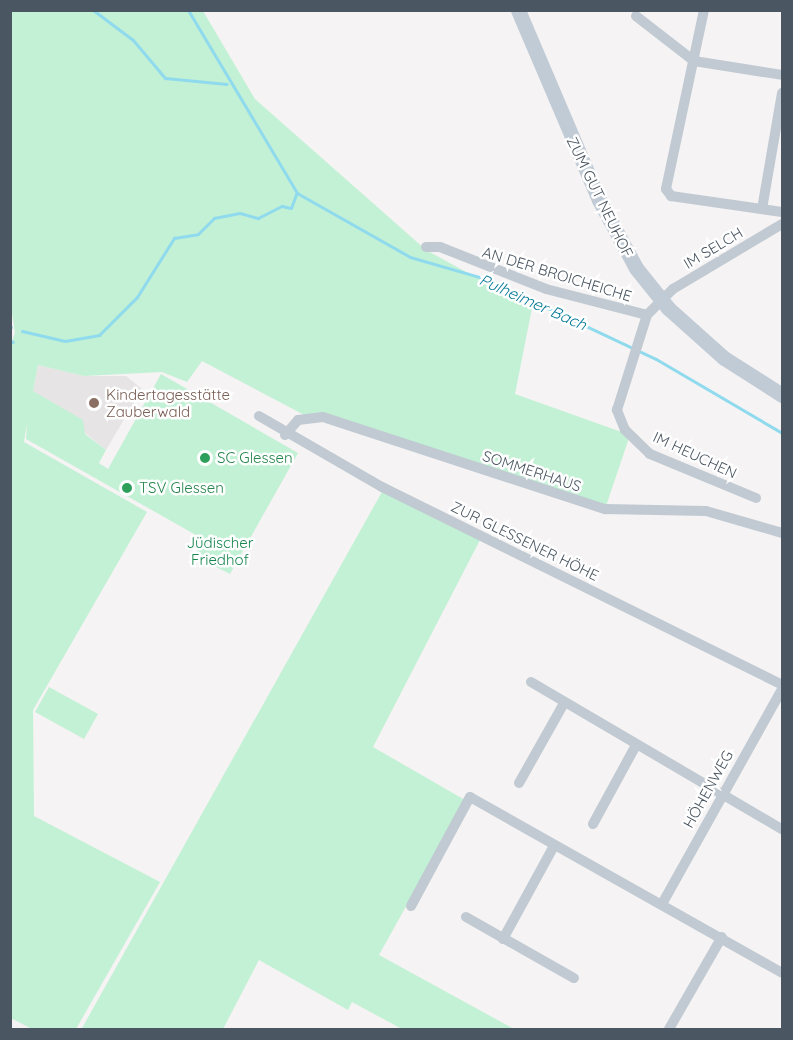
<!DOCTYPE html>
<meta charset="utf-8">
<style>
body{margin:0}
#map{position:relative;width:793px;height:1040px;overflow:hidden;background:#f5f3f3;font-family:Quicksand,sans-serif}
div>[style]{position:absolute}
.education>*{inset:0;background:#e6e4e5}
.green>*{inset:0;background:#c3f1d5}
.stream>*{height:3px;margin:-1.5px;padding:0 1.5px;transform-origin:1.5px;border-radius:1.5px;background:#90daee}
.street>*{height:10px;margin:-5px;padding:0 5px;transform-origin:5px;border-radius:5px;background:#c1cad2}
.secondary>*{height:15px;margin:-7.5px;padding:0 7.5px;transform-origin:7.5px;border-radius:7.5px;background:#c1cbd6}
.dots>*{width:16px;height:16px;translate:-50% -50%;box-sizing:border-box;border:3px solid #fff;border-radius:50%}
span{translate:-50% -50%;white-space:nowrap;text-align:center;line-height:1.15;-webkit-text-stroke:5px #fff;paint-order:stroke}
.street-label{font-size:15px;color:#4a5661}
.education-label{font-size:15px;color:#785e54}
.left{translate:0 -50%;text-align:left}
.leisure-label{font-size:15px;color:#27864d}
.park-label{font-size:15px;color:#17864f}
.water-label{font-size:16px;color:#0c7c9b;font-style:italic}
.frame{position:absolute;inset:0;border:12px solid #4a5661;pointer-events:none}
</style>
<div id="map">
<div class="education">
<i style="clip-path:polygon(38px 365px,84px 376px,126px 376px,142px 389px,106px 450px,33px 391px)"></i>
</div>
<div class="green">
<i style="clip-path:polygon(10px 11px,203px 11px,255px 99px,426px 250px,532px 308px,515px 394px,630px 435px,605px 509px,308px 417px,202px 361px,187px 382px,162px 372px,84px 376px,38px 365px,33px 391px,83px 420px,85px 434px,106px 450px,99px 463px,108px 469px,161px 374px,298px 453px,230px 574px,195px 556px,203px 539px,26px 439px,27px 422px,24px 442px,147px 512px,33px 710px,34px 816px,160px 882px,76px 1029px,32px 1029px,11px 1018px,10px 346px,15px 333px,10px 299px)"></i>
<i style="clip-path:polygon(383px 490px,481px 538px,373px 747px,465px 800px,379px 955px,514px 1029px,402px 1029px,352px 1002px,348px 1010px,259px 960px,223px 1029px,81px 1030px)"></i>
<i style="clip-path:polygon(49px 687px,98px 714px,84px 739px,35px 712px)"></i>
</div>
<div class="stream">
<i style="left:93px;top:10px;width:50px;rotate:36.9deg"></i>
<i style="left:133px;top:40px;width:50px;rotate:49.9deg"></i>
<i style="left:165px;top:78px;width:62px;rotate:5.5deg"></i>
<i style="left:188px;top:10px;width:213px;rotate:59.2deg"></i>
<i style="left:297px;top:193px;width:130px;rotate:29.5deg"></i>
<i style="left:410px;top:257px;width:79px;rotate:16.1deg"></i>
<i style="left:486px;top:279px;width:188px;rotate:25.2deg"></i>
<i style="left:656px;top:359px;width:146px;rotate:30.4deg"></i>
<i style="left:10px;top:327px;width:1px"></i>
<i style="left:22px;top:331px;width:44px;rotate:13.1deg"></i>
<i style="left:65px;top:341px;width:35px;rotate:-10deg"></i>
<i style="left:99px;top:335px;width:54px;rotate:-45deg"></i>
<i style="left:137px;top:297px;width:70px;rotate:-57.9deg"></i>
<i style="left:174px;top:238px;width:24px;rotate:-9deg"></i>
<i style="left:198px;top:234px;width:23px;rotate:-45deg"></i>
<i style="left:214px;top:218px;width:26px;rotate:-11deg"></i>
<i style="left:240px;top:213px;width:19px;rotate:16deg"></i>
<i style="left:258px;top:218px;width:27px;rotate:-27deg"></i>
<i style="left:282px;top:206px;width:9px;rotate:13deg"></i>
<i style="left:291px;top:208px;width:15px;rotate:-70deg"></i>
<i style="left:10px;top:341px;width:3px;rotate:18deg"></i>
</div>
<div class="street">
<i style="left:704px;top:10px;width:183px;rotate:102deg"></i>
<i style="left:666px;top:189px;width:9px;rotate:54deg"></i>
<i style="left:671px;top:196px;width:112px;rotate:8.2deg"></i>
<i style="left:636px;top:16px;width:73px;rotate:37.8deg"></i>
<i style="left:694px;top:61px;width:89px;rotate:9deg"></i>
<i style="left:762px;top:209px;width:118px;rotate:-80.2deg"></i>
<i style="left:426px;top:247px;width:14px"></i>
<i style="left:440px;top:247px;width:114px;rotate:21.6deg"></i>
<i style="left:546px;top:289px;width:104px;rotate:14.4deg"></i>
<i style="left:259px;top:416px;width:142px;rotate:30deg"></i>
<i style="left:382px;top:487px;width:446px;rotate:26.3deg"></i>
<i style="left:285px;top:435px;width:20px;rotate:-49deg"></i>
<i style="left:298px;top:420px;width:25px;rotate:-7deg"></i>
<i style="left:323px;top:417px;width:297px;rotate:18.1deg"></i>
<i style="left:605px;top:509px;width:101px;rotate:1.1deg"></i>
<i style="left:706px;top:511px;width:79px;rotate:16.1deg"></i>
<i style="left:756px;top:498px;width:115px;rotate:-157.5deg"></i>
<i style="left:650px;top:454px;width:35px;rotate:-136deg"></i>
<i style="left:625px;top:430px;width:22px;rotate:-112deg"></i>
<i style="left:617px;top:410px;width:100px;rotate:-72.5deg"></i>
<i style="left:647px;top:315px;width:37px;rotate:-45deg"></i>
<i style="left:673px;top:289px;width:127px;rotate:-30.8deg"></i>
<i style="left:531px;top:682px;width:291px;rotate:30.4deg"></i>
<i style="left:519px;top:783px;width:92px;rotate:-60.6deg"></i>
<i style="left:593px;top:824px;width:90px;rotate:-61.4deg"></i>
<i style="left:662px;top:904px;width:246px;rotate:-60.8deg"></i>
<i style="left:411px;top:906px;width:124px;rotate:-61.6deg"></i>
<i style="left:470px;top:797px;width:358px;rotate:29.4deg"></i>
<i style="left:466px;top:917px;width:124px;rotate:29.5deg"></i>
<i style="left:503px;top:939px;width:106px;rotate:-61.3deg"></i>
<i style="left:669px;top:1029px;width:106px;rotate:-60.1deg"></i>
</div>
<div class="secondary">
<i style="left:518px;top:10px;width:207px;rotate:66.9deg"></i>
<i style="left:599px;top:200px;width:77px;rotate:61.4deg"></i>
<i style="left:636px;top:268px;width:51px;rotate:51.3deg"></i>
<i style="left:668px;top:308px;width:75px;rotate:41.8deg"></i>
<i style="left:724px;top:358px;width:69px;rotate:32.5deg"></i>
</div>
<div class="dots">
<i style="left:94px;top:403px;background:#8d6e63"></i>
<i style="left:205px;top:458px;background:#2e9e5b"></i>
<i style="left:127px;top:488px;background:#2e9e5b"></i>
</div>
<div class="street-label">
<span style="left:600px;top:197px;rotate:64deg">ZUM GUT NEUHOF</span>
<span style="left:713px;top:248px;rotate:-31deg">IM SELCH</span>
<span style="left:557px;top:274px;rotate:17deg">AN DER BROICHEICHE</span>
<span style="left:695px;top:455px;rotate:25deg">IM HEUCHEN</span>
<span style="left:532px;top:471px;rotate:18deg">SOMMERHAUS</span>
<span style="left:525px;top:541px;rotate:26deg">ZUR GLESSENER HÖHE</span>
<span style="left:708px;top:789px;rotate:-61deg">HÖHENWEG</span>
</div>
<div class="education-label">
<span class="left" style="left:106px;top:403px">Kindertagesstätte<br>Zauberwald</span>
</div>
<div class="leisure-label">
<span class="left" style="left:217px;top:458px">SC Glessen</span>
<span class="left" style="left:139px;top:488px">TSV Glessen</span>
</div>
<div class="park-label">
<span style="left:220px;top:551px">Jüdischer<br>Friedhof</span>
</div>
<div class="water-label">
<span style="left:533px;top:302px;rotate:24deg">Pulheimer Bach</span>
</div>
<div class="frame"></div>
</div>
